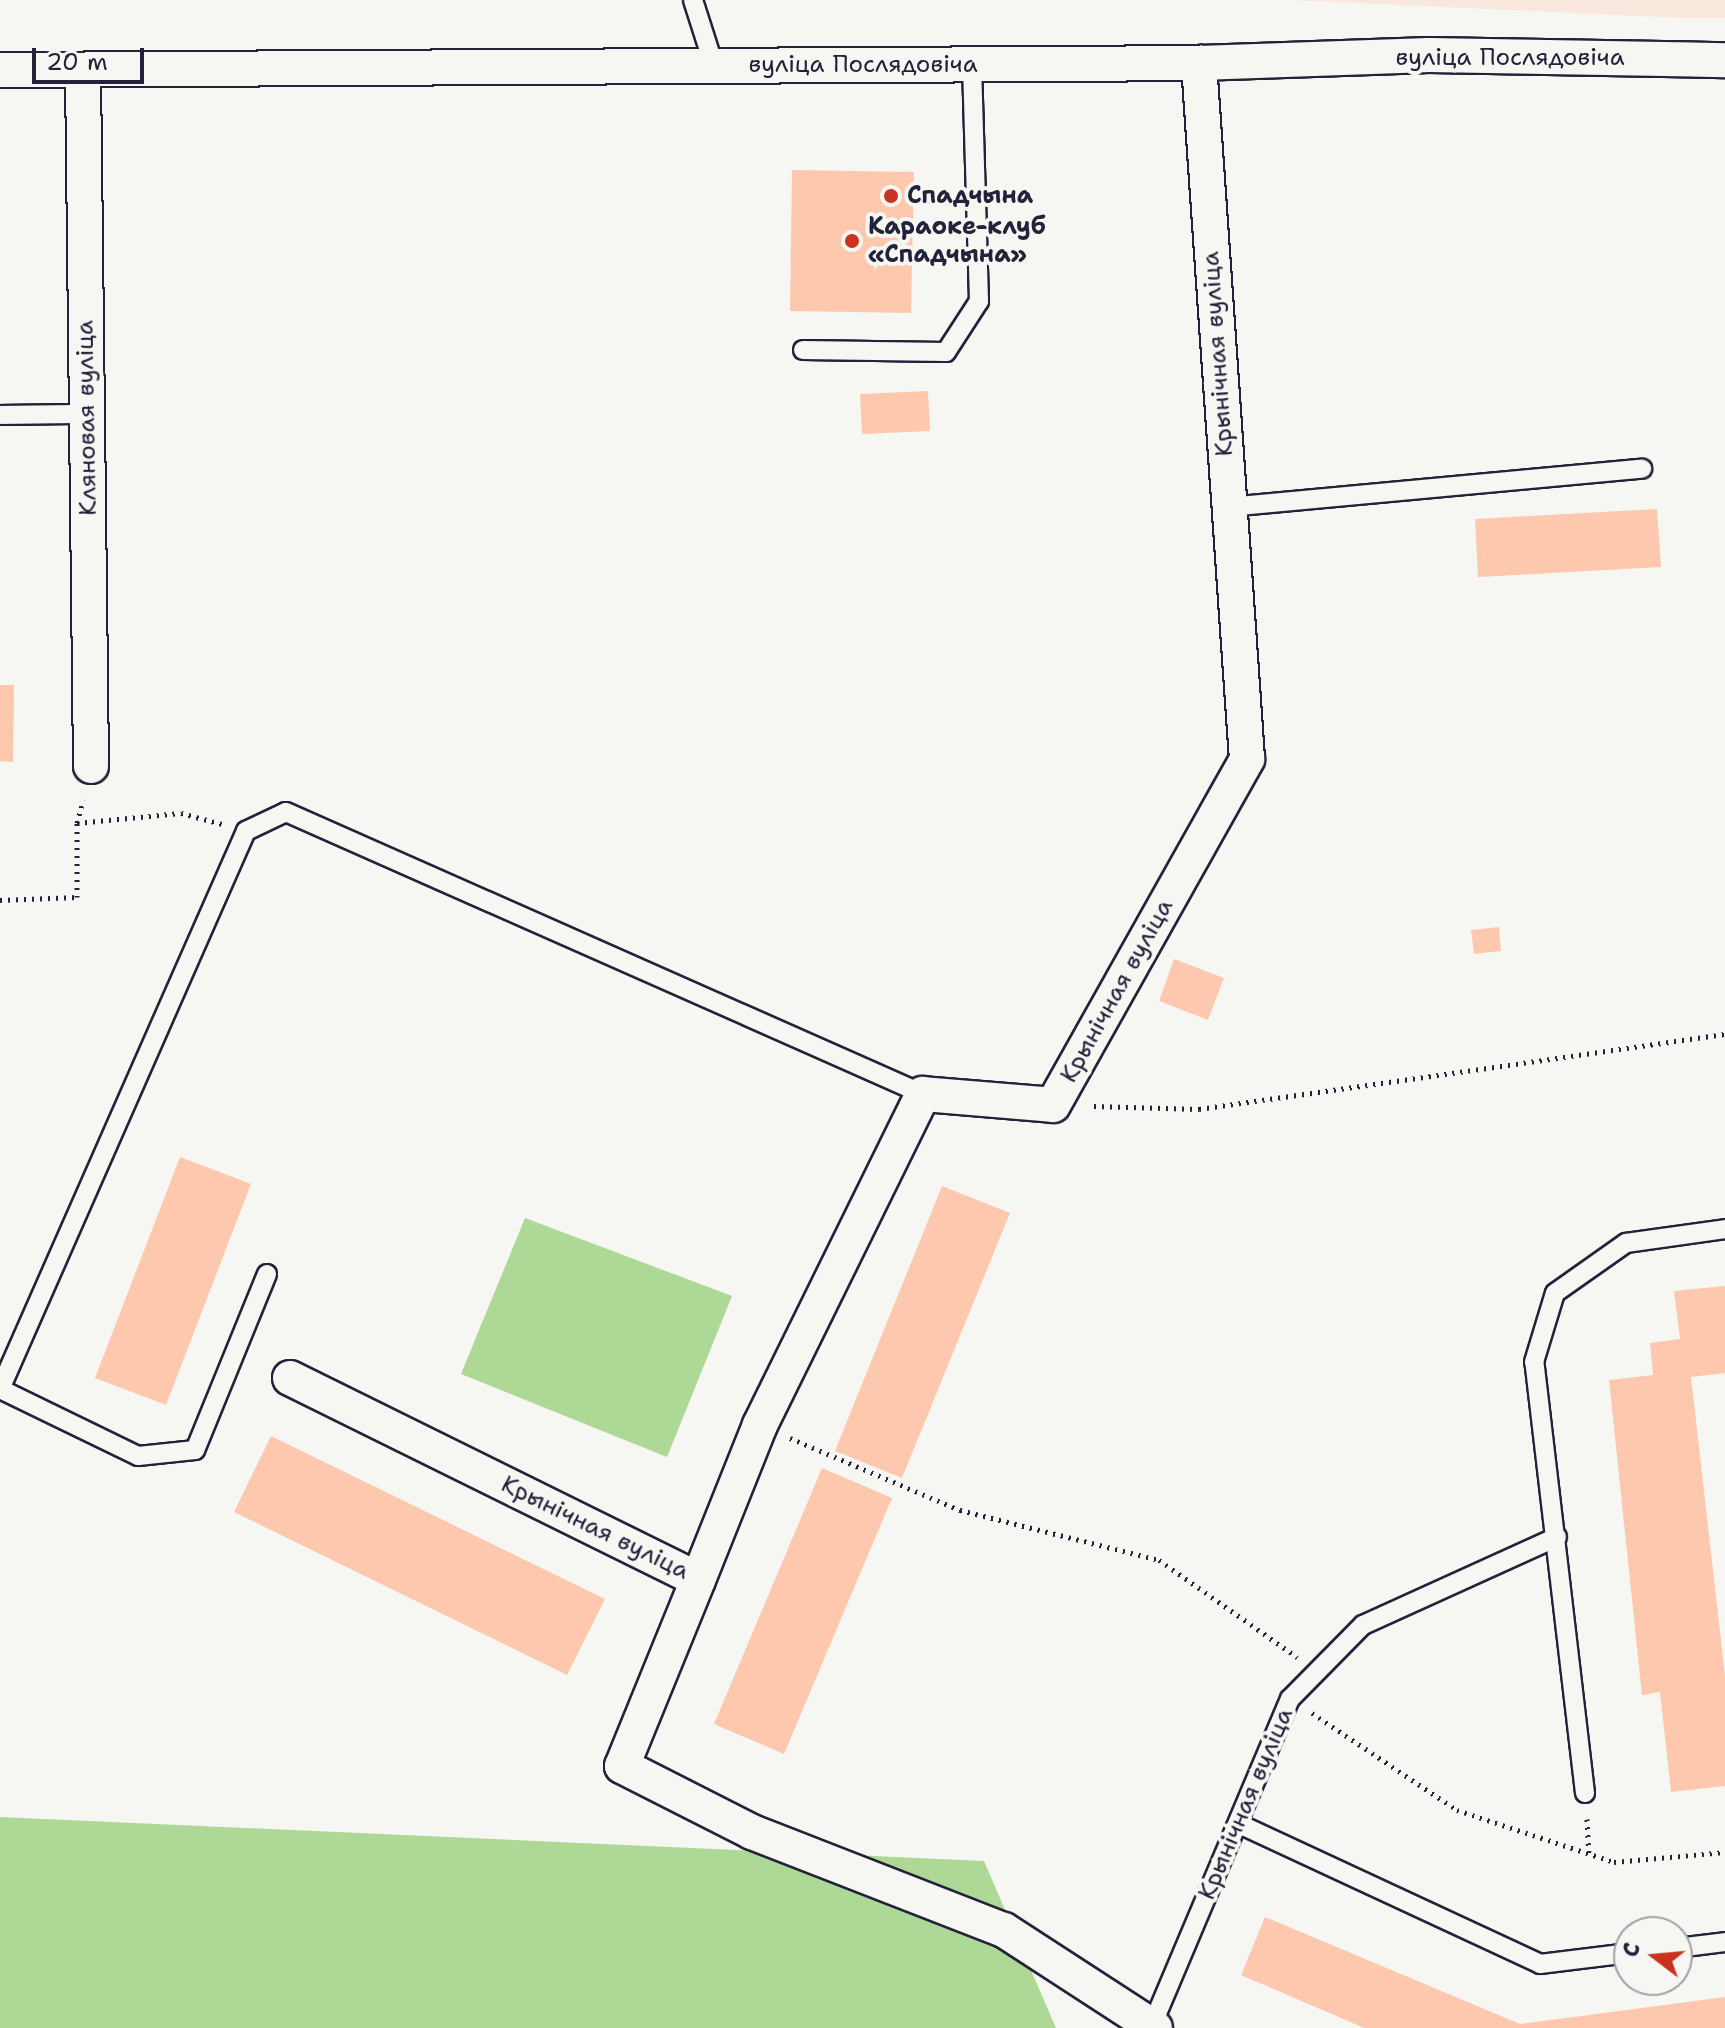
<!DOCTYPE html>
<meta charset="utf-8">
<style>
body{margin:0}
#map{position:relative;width:1725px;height:2028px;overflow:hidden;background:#f6f6f2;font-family:"Shantell Sans",sans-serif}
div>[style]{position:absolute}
.built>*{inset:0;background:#f8e8de}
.green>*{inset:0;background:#aed895}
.building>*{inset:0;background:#fec8af}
.path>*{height:5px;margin-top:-2.5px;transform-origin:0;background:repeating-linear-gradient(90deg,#22223b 0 2px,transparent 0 8px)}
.roads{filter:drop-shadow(2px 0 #22223b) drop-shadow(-2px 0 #22223b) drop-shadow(0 2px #22223b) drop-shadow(0 -2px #22223b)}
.lane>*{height:18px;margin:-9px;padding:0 9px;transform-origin:9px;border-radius:9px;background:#f6f6f2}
.street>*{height:34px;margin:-17px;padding:0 17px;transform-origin:17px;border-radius:17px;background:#f6f6f2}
.dots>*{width:22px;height:22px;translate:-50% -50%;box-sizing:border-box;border:4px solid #f6f6f2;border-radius:50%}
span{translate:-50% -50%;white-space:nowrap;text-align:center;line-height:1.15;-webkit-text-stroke:8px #f6f6f2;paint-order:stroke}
.street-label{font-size:24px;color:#22223b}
.poi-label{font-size:24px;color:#22223b;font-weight:700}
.left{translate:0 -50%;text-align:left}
.north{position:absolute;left:1613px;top:1916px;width:80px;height:80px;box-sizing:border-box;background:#f6f6f2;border:2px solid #a1a1a9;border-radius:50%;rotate:286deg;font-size:22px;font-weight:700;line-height:32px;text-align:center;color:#22223b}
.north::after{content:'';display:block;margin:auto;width:28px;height:36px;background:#c8321e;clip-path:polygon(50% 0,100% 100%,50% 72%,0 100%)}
.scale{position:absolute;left:32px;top:48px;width:112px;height:36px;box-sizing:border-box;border:4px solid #22223b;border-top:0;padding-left:10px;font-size:24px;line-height:28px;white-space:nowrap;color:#22223b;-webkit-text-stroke:6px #f6f6f2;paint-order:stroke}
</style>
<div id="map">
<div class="built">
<i style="clip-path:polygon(1292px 0,1725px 0,1725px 18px,1684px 18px)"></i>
</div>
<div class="green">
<i style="clip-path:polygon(525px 1218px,732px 1296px,667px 1457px,461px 1374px)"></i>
<i style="clip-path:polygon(0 1817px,984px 1861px,1056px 2028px,0 2028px)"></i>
</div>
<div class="building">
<i style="clip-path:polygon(792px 170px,914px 172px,911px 313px,790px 311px)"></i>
<i style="clip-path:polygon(928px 391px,930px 431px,862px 434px,860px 394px)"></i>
<i style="clip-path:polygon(1657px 509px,1661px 567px,1478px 577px,1475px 519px)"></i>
<i style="clip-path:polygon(0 685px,14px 685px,13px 762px,0 761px)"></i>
<i style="clip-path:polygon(1499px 927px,1501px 951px,1474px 954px,1471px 930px)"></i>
<i style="clip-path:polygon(1174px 959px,1224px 978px,1208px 1020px,1159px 1001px)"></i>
<i style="clip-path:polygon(180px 1157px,251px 1184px,166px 1405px,95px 1378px)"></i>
<i style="clip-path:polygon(942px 1186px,1010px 1213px,902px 1478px,835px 1451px)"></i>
<i style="clip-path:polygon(1725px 1286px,1725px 1373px,1691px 1377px,1725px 1676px,1725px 1786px,1671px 1792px,1660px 1692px,1642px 1695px,1609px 1380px,1653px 1375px,1650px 1343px,1680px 1339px,1674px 1291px)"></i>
<i style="clip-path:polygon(271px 1436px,605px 1599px,567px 1675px,234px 1512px)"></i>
<i style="clip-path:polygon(822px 1468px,892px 1498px,784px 1754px,714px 1724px)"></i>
<i style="clip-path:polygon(1265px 1917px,1520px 2024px,1725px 1997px,1725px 2028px,1364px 2028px,1241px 1975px)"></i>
</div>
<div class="path">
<i style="left:77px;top:823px;width:104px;rotate:-5.5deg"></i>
<i style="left:181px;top:813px;width:42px;rotate:15deg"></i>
<i style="left:0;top:900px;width:77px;rotate:-2.2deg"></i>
<i style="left:77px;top:897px;width:74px;rotate:-90deg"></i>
<i style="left:77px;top:823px;width:24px;rotate:-75deg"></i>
<i style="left:1094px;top:1106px;width:105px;rotate:1.6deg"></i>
<i style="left:1199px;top:1109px;width:531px;rotate:-8.11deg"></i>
<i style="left:790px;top:1438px;width:185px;rotate:23deg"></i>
<i style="left:960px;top:1510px;width:205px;rotate:14.1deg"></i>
<i style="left:1159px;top:1560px;width:169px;rotate:35.1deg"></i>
<i style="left:1312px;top:1713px;width:174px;rotate:33.8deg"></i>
<i style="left:1457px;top:1810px;width:165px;rotate:18.3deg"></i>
<i style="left:1614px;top:1862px;width:111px;rotate:-5.1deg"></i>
<i style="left:1587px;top:1819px;width:35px;rotate:87deg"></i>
</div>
<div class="roads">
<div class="lane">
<i style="left:693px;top:0;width:69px;rotate:72.3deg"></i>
<i style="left:803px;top:350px;width:143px;rotate:0.8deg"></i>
<i style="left:946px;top:352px;width:61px;rotate:-57.1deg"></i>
<i style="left:979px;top:301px;width:236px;rotate:-91.7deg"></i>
<i style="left:0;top:415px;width:87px;rotate:-0.7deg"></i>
<i style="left:1229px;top:507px;width:415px;rotate:-5.3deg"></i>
<i style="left:267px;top:1274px;width:190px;rotate:112.2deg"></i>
<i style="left:195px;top:1450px;width:57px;rotate:174deg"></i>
<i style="left:138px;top:1456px;width:153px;rotate:-154.1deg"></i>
<i style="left:0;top:1389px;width:610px;rotate:-66.21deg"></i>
<i style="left:246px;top:831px;width:44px;rotate:-25.4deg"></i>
<i style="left:286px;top:812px;width:697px;rotate:23.88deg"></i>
<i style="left:1585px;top:1793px;width:434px;rotate:-96.7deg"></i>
<i style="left:1534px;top:1362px;width:72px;rotate:-73.1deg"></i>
<i style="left:1555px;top:1293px;width:87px;rotate:-35.2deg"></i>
<i style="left:1626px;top:1243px;width:100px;rotate:-8deg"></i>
<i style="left:1239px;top:1824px;width:332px;rotate:24.9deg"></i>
<i style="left:1540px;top:1964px;width:90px;rotate:-7deg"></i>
<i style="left:1677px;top:1948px;width:48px;rotate:-7.1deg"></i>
<i style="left:1153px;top:2023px;width:352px;rotate:-67.1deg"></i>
<i style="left:1290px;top:1699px;width:104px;rotate:-45.4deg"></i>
<i style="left:1363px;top:1625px;width:213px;rotate:-24.4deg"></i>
</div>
<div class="street">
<i style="left:0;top:70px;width:1199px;rotate:-0.33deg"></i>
<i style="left:1199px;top:63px;width:230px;rotate:-2deg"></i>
<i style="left:1429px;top:55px;width:296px;rotate:1deg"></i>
<i style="left:83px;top:71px;width:695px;rotate:89.34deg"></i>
<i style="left:290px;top:1378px;width:455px;rotate:26.3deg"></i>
<i style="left:698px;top:1580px;width:167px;rotate:-68.2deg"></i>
<i style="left:760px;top:1425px;width:369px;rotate:-63.8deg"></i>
<i style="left:923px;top:1094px;width:130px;rotate:4.8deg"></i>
<i style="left:1053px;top:1105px;width:397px;rotate:-60.7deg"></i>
<i style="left:1247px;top:759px;width:698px;rotate:-93.95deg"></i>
<i style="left:698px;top:1580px;width:201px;rotate:112.2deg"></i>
<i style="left:622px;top:1766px;width:146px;rotate:26.9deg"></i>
<i style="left:752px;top:1832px;width:270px;rotate:21.3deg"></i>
<i style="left:1004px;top:1930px;width:180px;rotate:33deg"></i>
</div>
</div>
<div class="dots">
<i style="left:891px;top:196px;background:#c8321e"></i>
<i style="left:852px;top:241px;background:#c8321e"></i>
</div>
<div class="street-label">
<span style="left:1510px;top:58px">вуліца Послядовіча</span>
<span style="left:863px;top:65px">вуліца Послядовіча</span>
<span style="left:1218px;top:354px;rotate:-94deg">Крынічная вуліца</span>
<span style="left:87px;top:418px;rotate:-91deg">Кляновая вуліца</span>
<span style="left:1117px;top:991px;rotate:-61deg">Крынічная вуліца</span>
<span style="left:595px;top:1528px;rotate:26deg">Крынічная вуліца</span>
<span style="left:1246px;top:1804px;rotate:-67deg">Крынічная вуліца</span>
</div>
<div class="poi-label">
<span class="left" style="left:907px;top:196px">Спадчына</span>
<span class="left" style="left:868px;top:241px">Караоке-клуб<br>«Спадчына»</span>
</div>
<div class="north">С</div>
<div class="scale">20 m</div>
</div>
